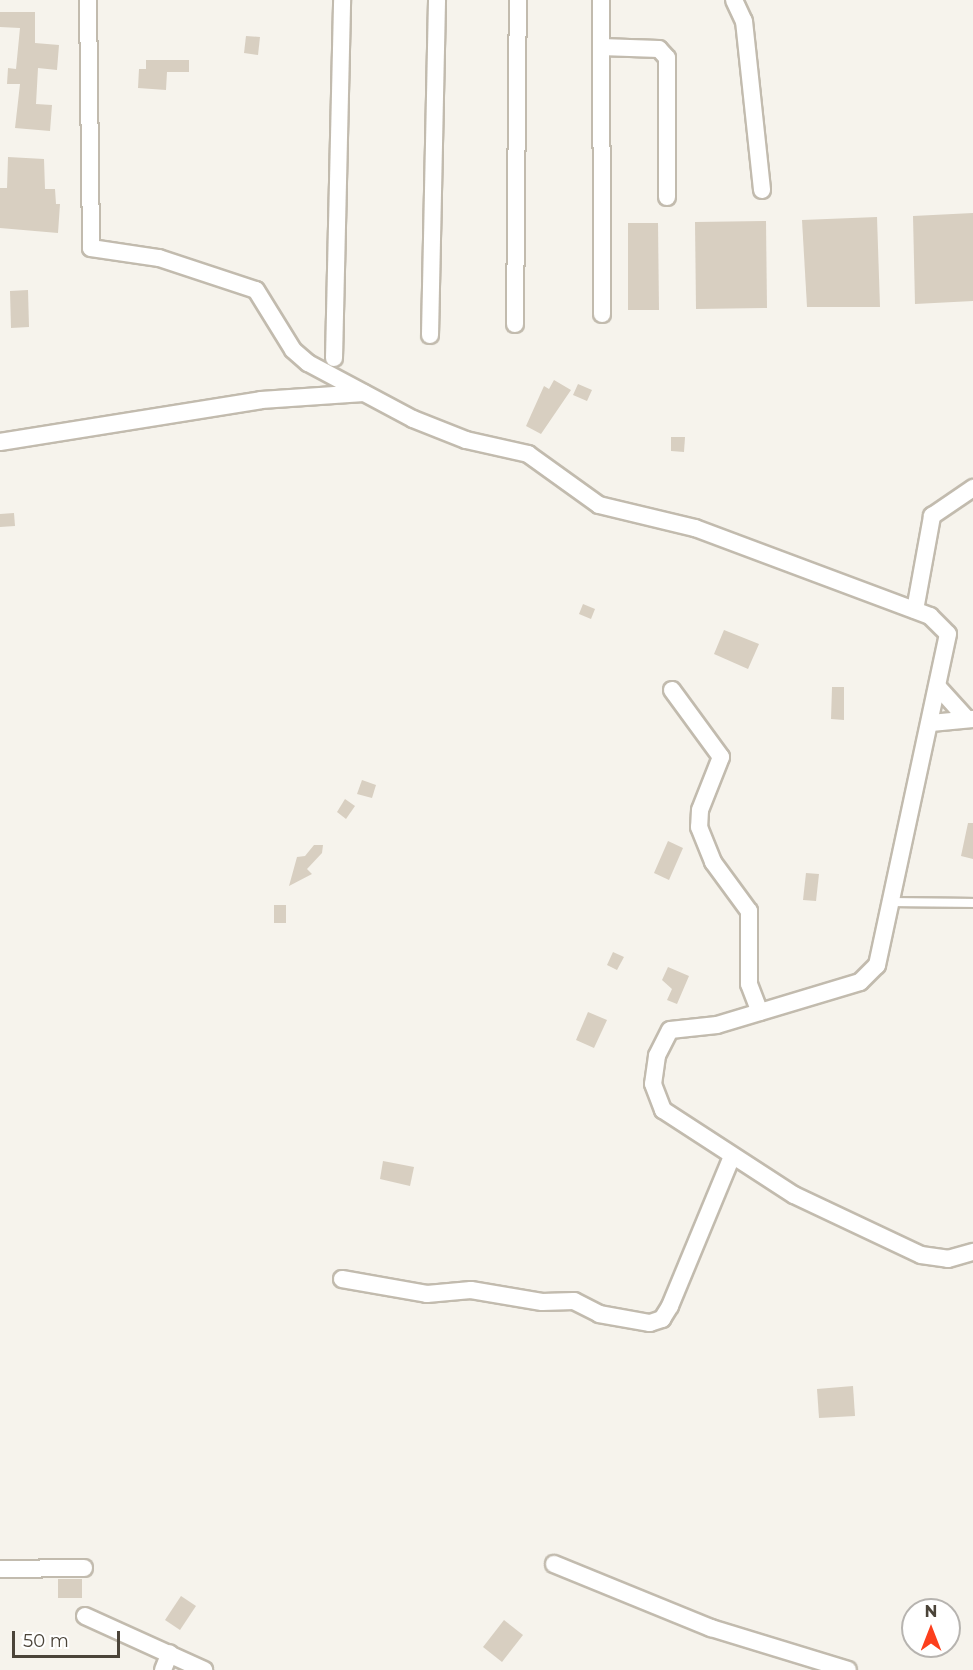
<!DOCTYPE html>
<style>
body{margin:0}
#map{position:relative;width:973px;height:1670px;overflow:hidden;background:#f6f3ec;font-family:Montserrat,sans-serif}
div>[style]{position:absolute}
.building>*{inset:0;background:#d8cfc1}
.roads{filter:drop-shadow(2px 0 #c2bbae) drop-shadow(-2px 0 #c2bbae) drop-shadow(0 2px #c2bbae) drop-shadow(0 -2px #c2bbae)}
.service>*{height:8px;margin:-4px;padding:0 4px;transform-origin:4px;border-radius:4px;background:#fff}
.minor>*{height:16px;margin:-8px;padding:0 8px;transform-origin:8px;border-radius:8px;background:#fff}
span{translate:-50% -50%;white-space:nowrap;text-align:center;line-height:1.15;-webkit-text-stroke:5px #fff;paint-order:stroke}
.north{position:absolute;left:901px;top:1598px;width:60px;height:60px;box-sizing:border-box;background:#fff;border:2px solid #b7b4b0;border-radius:50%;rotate:0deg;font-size:16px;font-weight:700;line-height:24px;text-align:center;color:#4b4439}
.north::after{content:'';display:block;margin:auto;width:21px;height:27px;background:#fc3f1d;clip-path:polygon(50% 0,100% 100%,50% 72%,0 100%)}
.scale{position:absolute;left:12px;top:1631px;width:108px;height:27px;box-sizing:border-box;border:3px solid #4b4439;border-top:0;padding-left:8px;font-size:18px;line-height:21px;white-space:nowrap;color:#4b4439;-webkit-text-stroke:4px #fff;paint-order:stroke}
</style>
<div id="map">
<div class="building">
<i style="clip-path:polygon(0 12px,35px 12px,35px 43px,59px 45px,57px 70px,38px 68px,36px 104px,52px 105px,50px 131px,15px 128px,20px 84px,7px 84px,8px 68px,16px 69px,20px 28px,0 27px)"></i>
<i style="clip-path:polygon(246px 36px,260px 37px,258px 55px,244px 53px)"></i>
<i style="clip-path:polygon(146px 60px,189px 60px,189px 72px,167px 72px,166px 90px,138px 88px,139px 69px,146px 69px)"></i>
<i style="clip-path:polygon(8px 157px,44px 159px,45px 189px,55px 189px,56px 204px,60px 204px,58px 233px,0 228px,0 188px,7px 188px)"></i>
<i style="clip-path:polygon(973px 213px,973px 301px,915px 304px,913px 216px)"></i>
<i style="clip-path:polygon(877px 217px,880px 307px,807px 307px,802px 220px)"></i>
<i style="clip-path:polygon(766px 221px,767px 308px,696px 309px,695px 222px)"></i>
<i style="clip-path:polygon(628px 223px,658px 223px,659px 310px,628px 310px)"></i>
<i style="clip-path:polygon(28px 290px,29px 327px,11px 328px,10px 291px)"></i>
<i style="clip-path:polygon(554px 380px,571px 390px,541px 434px,526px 426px,544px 386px,549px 389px)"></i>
<i style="clip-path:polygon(578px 384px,592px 390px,587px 401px,573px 395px)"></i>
<i style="clip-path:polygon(671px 437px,685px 437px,684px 452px,671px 451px)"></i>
<i style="clip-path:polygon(14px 513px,15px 526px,0 527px,0 514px)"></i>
<i style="clip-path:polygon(583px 604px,595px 609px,591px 619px,579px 614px)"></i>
<i style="clip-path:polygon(724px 630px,759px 644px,748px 669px,714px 654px)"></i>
<i style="clip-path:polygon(832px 687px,844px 687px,844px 720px,831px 719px)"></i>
<i style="clip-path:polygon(362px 780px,376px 785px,372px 798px,357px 794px)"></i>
<i style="clip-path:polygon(345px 799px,355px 806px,346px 819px,337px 812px)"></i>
<i style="clip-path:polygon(968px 823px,973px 823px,973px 859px,961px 856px)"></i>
<i style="clip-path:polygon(668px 841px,683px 848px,669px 880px,654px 873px)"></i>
<i style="clip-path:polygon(314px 845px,323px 845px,322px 853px,307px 869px,312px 874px,289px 886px,297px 857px,305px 856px)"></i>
<i style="clip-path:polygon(806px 873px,819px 874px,816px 901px,803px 900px)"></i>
<i style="clip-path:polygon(274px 905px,286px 905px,286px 923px,274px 923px)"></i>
<i style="clip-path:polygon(613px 952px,624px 957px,617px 970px,607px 965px)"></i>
<i style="clip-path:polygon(668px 967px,689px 976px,677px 1004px,667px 1000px,672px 989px,662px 980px)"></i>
<i style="clip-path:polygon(588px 1012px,607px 1020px,594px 1048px,576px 1040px)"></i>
<i style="clip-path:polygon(383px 1161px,414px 1167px,410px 1186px,380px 1179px)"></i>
<i style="clip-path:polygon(853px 1386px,855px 1416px,819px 1418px,817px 1389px)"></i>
<i style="clip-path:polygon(58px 1579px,82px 1579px,82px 1598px,58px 1598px)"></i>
<i style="clip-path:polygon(181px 1596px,196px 1606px,180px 1630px,165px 1620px)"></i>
<i style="clip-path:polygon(504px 1620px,523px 1635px,502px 1662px,483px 1647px)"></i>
</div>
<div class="roads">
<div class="service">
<i style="left:894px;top:902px;width:79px;rotate:0.7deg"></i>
</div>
<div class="minor">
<i style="left:88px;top:0;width:248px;rotate:89.3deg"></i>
<i style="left:91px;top:248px;width:69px;rotate:8.4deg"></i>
<i style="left:159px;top:258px;width:102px;rotate:18.3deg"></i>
<i style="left:256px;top:290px;width:70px;rotate:58.3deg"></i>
<i style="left:293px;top:350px;width:20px;rotate:41deg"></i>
<i style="left:308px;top:363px;width:119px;rotate:28.1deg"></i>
<i style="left:413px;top:419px;width:57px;rotate:21.6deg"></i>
<i style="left:466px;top:440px;width:64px;rotate:12.7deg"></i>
<i style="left:528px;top:454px;width:87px;rotate:35.7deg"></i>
<i style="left:599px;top:505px;width:99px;rotate:13.5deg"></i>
<i style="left:695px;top:528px;width:251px;rotate:20.5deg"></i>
<i style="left:930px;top:616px;width:25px;rotate:45deg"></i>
<i style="left:948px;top:634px;width:339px;rotate:102.1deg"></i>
<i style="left:877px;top:965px;width:24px;rotate:135deg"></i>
<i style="left:860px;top:982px;width:149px;rotate:163.3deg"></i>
<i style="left:717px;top:1025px;width:47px;rotate:173.9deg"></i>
<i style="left:670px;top:1030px;width:29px;rotate:117deg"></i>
<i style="left:657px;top:1056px;width:28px;rotate:98deg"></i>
<i style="left:653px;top:1084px;width:28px;rotate:69deg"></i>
<i style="left:663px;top:1110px;width:156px;rotate:33deg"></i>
<i style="left:794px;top:1195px;width:140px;rotate:25.3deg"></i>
<i style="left:921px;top:1255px;width:27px;rotate:8deg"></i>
<i style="left:948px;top:1259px;width:26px;rotate:-16deg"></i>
<i style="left:601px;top:0;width:314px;rotate:89.8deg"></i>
<i style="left:734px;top:0;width:23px;rotate:65deg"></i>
<i style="left:744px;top:21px;width:170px;rotate:83.9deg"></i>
<i style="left:601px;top:47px;width:58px;rotate:2deg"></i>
<i style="left:659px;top:49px;width:12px;rotate:48deg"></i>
<i style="left:667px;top:58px;width:139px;rotate:90deg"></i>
<i style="left:515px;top:324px;width:324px;rotate:-89.5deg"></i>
<i style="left:430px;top:335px;width:335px;rotate:-88.8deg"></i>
<i style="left:334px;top:358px;width:358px;rotate:-88.7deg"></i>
<i style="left:0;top:442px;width:264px;rotate:-9.1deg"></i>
<i style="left:261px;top:400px;width:103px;rotate:-3.9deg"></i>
<i style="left:915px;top:610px;width:96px;rotate:-79.7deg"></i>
<i style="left:932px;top:516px;width:50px;rotate:-34.3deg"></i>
<i style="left:939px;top:688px;width:40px;rotate:48deg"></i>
<i style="left:672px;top:690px;width:83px;rotate:53.8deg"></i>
<i style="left:721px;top:757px;width:57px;rotate:111.6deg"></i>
<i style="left:700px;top:810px;width:17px;rotate:93deg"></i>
<i style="left:699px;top:827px;width:38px;rotate:68deg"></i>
<i style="left:713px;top:862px;width:61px;rotate:53.7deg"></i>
<i style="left:749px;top:911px;width:73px;rotate:90deg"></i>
<i style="left:749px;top:984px;width:30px;rotate:69deg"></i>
<i style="left:931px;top:723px;width:42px;rotate:-5.4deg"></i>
<i style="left:342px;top:1279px;width:86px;rotate:10deg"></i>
<i style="left:427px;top:1294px;width:44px;rotate:-5.2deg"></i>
<i style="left:471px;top:1290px;width:72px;rotate:9.6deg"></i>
<i style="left:542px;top:1302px;width:32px;rotate:-2deg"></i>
<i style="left:574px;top:1301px;width:28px;rotate:27deg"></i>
<i style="left:599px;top:1314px;width:52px;rotate:10deg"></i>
<i style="left:650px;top:1323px;width:13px;rotate:-18deg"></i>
<i style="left:662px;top:1319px;width:15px;rotate:-58deg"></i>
<i style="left:670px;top:1306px;width:162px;rotate:-67.5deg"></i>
<i style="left:554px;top:1564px;width:170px;rotate:22.2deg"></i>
<i style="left:711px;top:1628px;width:143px;rotate:17deg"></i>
<i style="left:0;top:1569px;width:84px;rotate:-0.7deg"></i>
<i style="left:85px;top:1616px;width:131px;rotate:24.4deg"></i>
<i style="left:163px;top:1670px;width:18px;rotate:-68deg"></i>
</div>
</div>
<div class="north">N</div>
<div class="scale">50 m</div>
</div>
